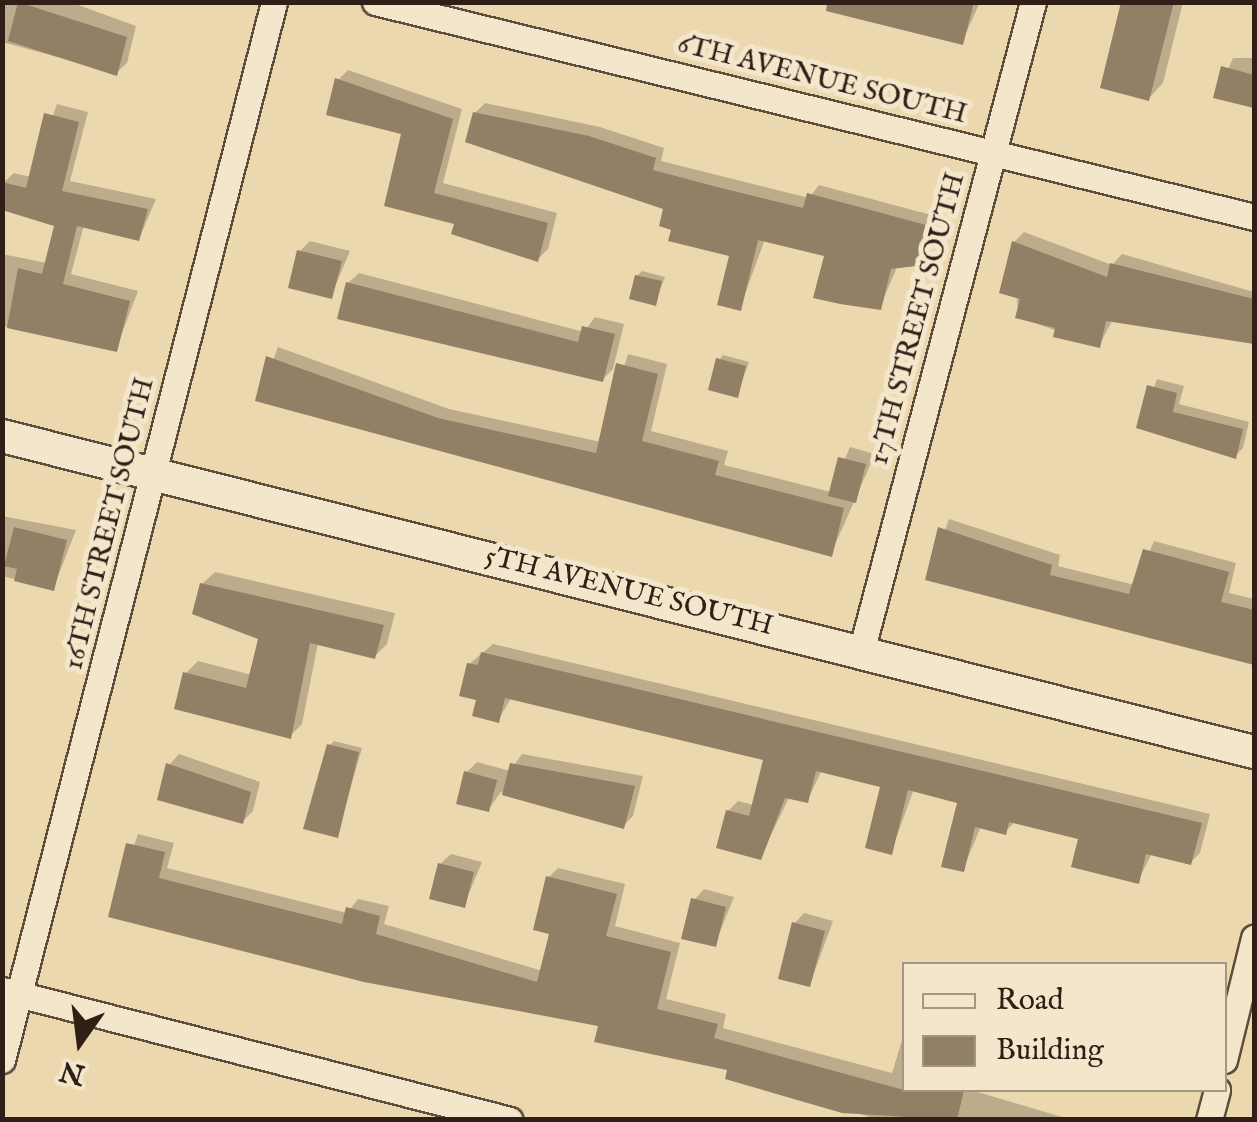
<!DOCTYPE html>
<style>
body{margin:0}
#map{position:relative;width:1257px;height:1122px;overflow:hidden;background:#ecd8af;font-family:"IM FELL English",serif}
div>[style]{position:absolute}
.shadow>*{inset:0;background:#0003}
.building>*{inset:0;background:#917f66}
.roads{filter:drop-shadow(2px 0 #5e4d3d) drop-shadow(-2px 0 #5e4d3d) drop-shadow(0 2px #5e4d3d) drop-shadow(0 -2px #5e4d3d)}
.minor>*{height:25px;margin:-12.5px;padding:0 12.5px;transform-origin:12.5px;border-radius:12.5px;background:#f3e6cb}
.tertiary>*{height:32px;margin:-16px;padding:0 16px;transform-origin:16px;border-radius:16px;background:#f3e6cb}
span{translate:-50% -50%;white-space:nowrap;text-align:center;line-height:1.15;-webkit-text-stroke:10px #f3e6cb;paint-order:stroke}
.street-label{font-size:28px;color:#2f1f17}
.frame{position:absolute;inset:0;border:5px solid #2f1f17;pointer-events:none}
.legend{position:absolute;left:902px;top:962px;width:325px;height:130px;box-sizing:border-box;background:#f3e6cb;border:2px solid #a59683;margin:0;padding:12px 18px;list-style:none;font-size:30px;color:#2f1f17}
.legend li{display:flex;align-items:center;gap:20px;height:50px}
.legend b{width:50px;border:2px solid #a59683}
.north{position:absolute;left:30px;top:992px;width:100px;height:100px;-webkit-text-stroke:8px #f3e6cb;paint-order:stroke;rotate:194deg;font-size:28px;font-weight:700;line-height:40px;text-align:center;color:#2f1f17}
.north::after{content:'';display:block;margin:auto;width:35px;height:45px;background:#2f1f17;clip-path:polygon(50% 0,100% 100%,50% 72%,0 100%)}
</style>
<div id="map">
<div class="shadow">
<i style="clip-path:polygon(2px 2px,70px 2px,136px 26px,127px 63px,116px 73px,2px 42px)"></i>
<i style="clip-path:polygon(821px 2px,980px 2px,962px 42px)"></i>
<i style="clip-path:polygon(1122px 2px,1183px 2px,1163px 83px,1149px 98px)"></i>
<i style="clip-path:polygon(1233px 58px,1254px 58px,1254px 106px,1216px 96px)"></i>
<i style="clip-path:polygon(348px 70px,462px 109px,443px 183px,557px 213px,548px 249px,537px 260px,457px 222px,387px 204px,404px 132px,338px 80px)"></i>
<i style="clip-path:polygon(485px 103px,600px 127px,664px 148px,661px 161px,809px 198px,819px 185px,935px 216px,925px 254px,898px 265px,880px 307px,827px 255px,765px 239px,740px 308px,732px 254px,674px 228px,666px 207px,475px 113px)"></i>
<i style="clip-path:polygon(57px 104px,88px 112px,70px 181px,156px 199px,139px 239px,84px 225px,71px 274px,138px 291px,116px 349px,2px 326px,2px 254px,47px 263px,57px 224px,3px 183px,14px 173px,31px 177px)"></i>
<i style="clip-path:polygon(1024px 232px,1112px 265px,1122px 254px,1254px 292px,1254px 343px,1113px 319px,1099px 346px,1018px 317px,1014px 242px)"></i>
<i style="clip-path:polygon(310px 241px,350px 251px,331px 296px,300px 251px)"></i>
<i style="clip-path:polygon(642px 271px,665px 277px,655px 303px,637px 276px)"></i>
<i style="clip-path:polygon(359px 273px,584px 332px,595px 317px,624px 324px,613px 369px,602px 380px,348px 283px)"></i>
<i style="clip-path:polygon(278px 347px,449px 409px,601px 442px,628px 354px,667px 364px,651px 431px,728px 451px,724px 465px,831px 492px,850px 447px,875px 454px,831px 554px,258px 399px)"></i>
<i style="clip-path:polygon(723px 355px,749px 362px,737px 395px,719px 360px)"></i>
<i style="clip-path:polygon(1157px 379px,1184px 386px,1179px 404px,1249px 422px,1243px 448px,1235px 456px,1139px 427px)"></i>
<i style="clip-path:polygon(2px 516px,76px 530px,53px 589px,2px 576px)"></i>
<i style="clip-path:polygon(949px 519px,1060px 555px,1058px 566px,1135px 585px,1154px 541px,1236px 563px,1229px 593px,1254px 599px,1254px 660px,928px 578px)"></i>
<i style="clip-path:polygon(215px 572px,395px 613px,387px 644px,374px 657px,318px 643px,302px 724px,290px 736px,185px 674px,198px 661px,252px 675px,261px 637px,202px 584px)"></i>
<i style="clip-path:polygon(493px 644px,1210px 814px,1200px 853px,1190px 863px,1152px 853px,1138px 881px,1081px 837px,1015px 822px,1005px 832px,981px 826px,963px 870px,960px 801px,914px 789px,891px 852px,883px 785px,822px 770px,807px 801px,790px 796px,760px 857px,728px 811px,738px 801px,754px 805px,766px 758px,512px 697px,498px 720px,479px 698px,469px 664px)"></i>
<i style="clip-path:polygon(334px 741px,362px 748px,337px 835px,330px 745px)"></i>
<i style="clip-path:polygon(179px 754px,260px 782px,253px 811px,243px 821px,169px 765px)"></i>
<i style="clip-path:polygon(522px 754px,643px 776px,633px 816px,623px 826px,501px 792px,488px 810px,466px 773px,477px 762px,510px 771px)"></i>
<i style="clip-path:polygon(138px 834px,174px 843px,167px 868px,347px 913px,358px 899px,389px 906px,384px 924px,543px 971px,552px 932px,548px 878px,558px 868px,625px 884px,615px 926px,680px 943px,666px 999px,726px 1014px,723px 1028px,892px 1073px,904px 1034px,904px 1090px,971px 1090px,1072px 1120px,878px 1120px,601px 1025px,111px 915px)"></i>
<i style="clip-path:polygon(451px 854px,482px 862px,464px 905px,440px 864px)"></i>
<i style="clip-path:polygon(704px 889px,734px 897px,715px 944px,694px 900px)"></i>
<i style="clip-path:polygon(804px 913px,833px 921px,810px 984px,794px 924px)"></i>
</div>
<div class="building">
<i style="clip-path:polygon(18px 2px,127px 37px,117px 76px,8px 41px)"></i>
<i style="clip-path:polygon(827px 2px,974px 2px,963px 45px,826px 11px)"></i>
<i style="clip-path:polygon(1121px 2px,1174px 2px,1149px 101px,1100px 88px)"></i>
<i style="clip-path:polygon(1221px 66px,1254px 75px,1254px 108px,1213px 98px)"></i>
<i style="clip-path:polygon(335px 78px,453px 119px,434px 193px,548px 223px,538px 262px,451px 234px,454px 224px,384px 206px,401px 134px,326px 115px)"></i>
<i style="clip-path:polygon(473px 112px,589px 136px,656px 158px,653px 170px,721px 188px,803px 208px,807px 193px,926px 225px,916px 266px,891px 269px,881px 310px,840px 304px,813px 298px,824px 256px,758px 240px,741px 311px,717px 305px,729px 256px,668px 241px,671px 230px,659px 226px,663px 209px,465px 142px)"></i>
<i style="clip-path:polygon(44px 113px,79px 122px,62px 191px,148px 209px,139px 241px,77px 226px,63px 284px,130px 301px,117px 352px,7px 328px,18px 268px,42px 274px,54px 226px,2px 210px,2px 182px,26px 188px)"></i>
<i style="clip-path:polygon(1012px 241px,1107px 277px,1110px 263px,1254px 299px,1254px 344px,1106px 321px,1100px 348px,1053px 337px,1055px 328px,1015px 318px,1020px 299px,999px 293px)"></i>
<i style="clip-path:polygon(297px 250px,342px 261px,332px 299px,288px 288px)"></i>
<i style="clip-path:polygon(635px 275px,662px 281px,656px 306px,629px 299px)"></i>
<i style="clip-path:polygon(346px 282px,578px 342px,582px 326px,615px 334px,603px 382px,337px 319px)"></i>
<i style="clip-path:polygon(266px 356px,438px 418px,596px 453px,616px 363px,658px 374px,642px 441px,719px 461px,715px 475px,844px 508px,832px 557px,255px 401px)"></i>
<i style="clip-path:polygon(716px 358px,746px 366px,738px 398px,708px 390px)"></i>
<i style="clip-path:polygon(1147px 385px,1177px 393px,1173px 412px,1243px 429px,1236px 459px,1136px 428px)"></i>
<i style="clip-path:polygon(838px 457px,866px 464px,856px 503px,828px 496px)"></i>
<i style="clip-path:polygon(14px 527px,67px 540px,54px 591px,14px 581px,17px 569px,4px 566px)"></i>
<i style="clip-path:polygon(938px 527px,1052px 565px,1050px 575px,1129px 594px,1143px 549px,1229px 572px,1221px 602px,1254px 610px,1254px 665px,925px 580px)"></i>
<i style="clip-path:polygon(200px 583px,384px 625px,375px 659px,310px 643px,291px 739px,174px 709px,183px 672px,246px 688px,258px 639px,192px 614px)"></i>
<i style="clip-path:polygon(481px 652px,1202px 823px,1191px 865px,1146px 854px,1139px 884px,1071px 867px,1078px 839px,1009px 822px,1006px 835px,975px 827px,964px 872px,941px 867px,957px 803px,908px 790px,892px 855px,865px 848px,880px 787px,816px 771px,808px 803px,785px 798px,761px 860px,716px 848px,726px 810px,749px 816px,763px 760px,505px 698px,499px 723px,472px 716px,476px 700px,459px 696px,467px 663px,478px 665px)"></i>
<i style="clip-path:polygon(327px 744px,359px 752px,338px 838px,303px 829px)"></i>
<i style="clip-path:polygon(166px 763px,251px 792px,243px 824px,157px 800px)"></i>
<i style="clip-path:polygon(510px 763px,635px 786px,624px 829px,502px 795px)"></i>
<i style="clip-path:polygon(464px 771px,497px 780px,489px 812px,456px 804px)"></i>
<i style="clip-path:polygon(126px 843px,165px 852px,159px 878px,342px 924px,346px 907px,380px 916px,376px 934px,537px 982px,549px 934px,533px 930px,546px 876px,617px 894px,606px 936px,671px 952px,657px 1009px,718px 1024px,714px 1038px,904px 1090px,964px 1090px,957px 1120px,842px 1113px,725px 1079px,727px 1070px,594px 1042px,598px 1026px,364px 982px,108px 917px)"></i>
<i style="clip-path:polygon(438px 863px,474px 872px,465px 908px,429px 899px)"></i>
<i style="clip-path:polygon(691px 898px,726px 907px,716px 947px,681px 939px)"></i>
<i style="clip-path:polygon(792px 922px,825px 931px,810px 987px,778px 979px)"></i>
</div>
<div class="roads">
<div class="minor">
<i style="left:375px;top:2px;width:905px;rotate:13.74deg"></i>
<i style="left:861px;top:652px;width:672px;rotate:-75.18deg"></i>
<i style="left:2px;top:990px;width:524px;rotate:14.35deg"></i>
<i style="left:2px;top:1060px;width:1092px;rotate:-75.58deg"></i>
<i style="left:1224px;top:1060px;width:126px;rotate:-76.2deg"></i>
<i style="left:1209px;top:1120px;width:31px;rotate:-75deg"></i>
</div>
<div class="tertiary">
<i style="left:2px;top:436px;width:1291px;rotate:14.17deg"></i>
</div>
</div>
<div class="street-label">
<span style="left:822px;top:80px;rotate:14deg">6TH AVENUE SOUTH</span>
<span style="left:918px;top:319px;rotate:-75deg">17TH STREET SOUTH</span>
<span style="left:110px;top:524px;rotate:-76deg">16TH STREET SOUTH</span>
<span style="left:629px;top:592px;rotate:14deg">5TH AVENUE SOUTH</span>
</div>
<div class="frame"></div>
<ul class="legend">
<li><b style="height:12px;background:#f3e6cb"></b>Road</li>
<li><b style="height:28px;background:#917f66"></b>Building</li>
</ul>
<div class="north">N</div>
</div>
